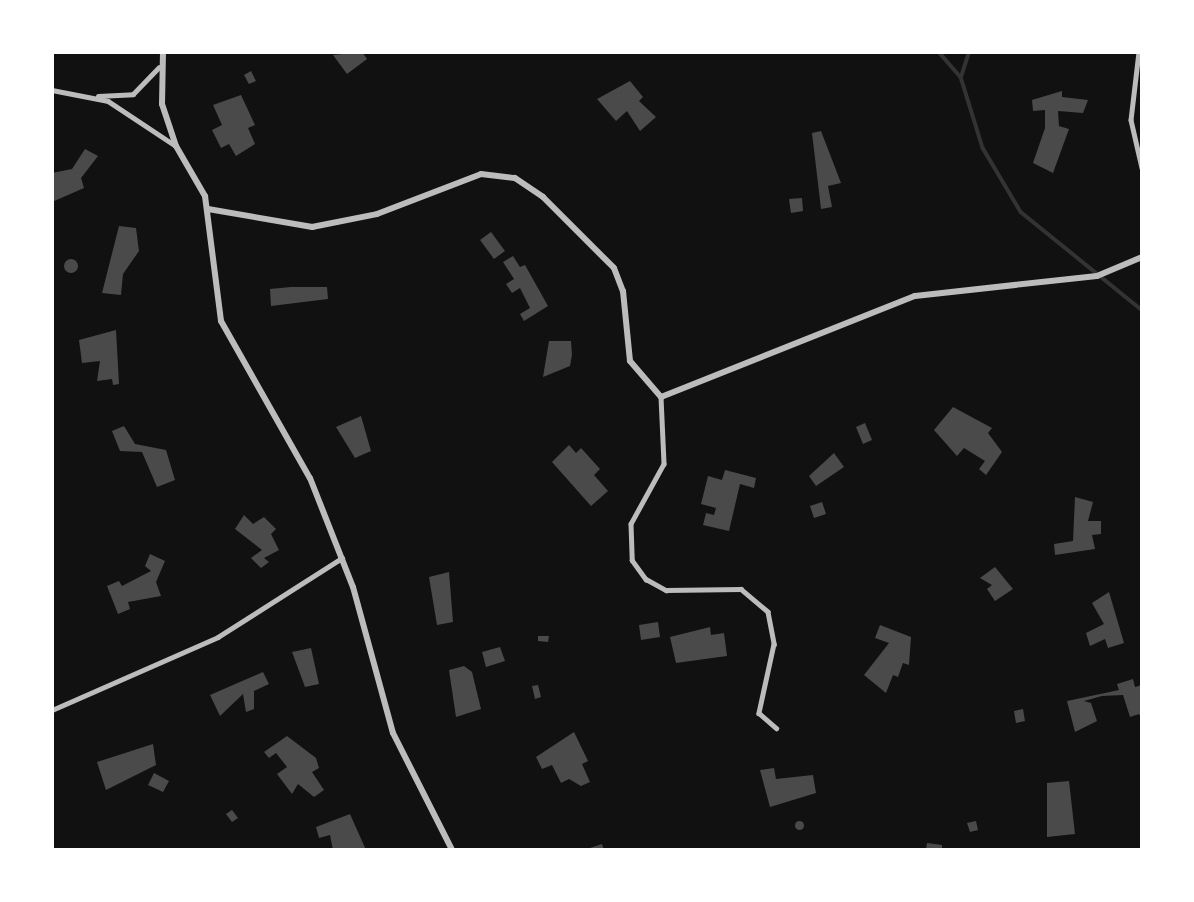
<!DOCTYPE html>
<style>
body{margin:0}
#map{position:relative;width:1194px;height:902px;overflow:hidden;background:#111;font-family:"Varela Round",sans-serif}
div>[style]{position:absolute}
.stream>*{height:3.5px;margin:-1.75px;padding:0 1.75px;transform-origin:1.75px;border-radius:1.75px;background:#333}
.building>*{inset:0;background:#4a4a4a}
.round{border-radius:50%}
.minor>*{height:4.5px;margin:-2.25px;padding:0 2.25px;transform-origin:2.25px;border-radius:2.25px;background:#bcbcbc}
.tertiary>*{height:6px;margin:-3px;padding:0 3px;transform-origin:3px;border-radius:3px;background:#bcbcbc}
span{translate:-50% -50%;white-space:nowrap;text-align:center;line-height:1.15;-webkit-text-stroke:6px #fff;paint-order:stroke}
.frame{position:absolute;inset:0;border:54px solid #fff;pointer-events:none}
</style>
<div id="map">
<div class="stream">
<i style="left:939px;top:52px;width:33px;rotate:49deg"></i>
<i style="left:961px;top:77px;width:74px;rotate:72.8deg"></i>
<i style="left:983px;top:148px;width:74px;rotate:59.3deg"></i>
<i style="left:1021px;top:212px;width:156px;rotate:39deg"></i>
<i style="left:961px;top:77px;width:26px;rotate:-72deg"></i>
</div>
<div class="building">
<i style="clip-path:polygon(362px 52px,367px 59px,347px 74px,333px 55px)"></i>
<i style="clip-path:polygon(251px 71px,256px 81px,249px 84px,244px 75px)"></i>
<i style="clip-path:polygon(630px 81px,643px 97px,639px 101px,656px 117px,640px 131px,627px 111px,616px 121px,597px 99px)"></i>
<i style="clip-path:polygon(1062px 91px,1062px 97px,1088px 100px,1083px 113px,1058px 111px,1059px 126px,1069px 129px,1053px 173px,1033px 163px,1045px 128px,1045px 110px,1033px 111px,1032px 100px)"></i>
<i style="clip-path:polygon(241px 95px,255px 125px,248px 128px,255px 144px,236px 156px,229px 144px,221px 148px,212px 130px,222px 125px,213px 105px)"></i>
<i style="clip-path:polygon(821px 131px,841px 183px,828px 186px,832px 207px,821px 209px,812px 133px)"></i>
<i style="clip-path:polygon(85px 149px,98px 156px,81px 178px,84px 188px,52px 202px,52px 173px,72px 169px)"></i>
<i style="clip-path:polygon(802px 198px,803px 211px,791px 213px,789px 199px)"></i>
<i style="clip-path:polygon(119px 226px,136px 228px,139px 251px,123px 274px,121px 295px,102px 293px)"></i>
<i style="clip-path:polygon(491px 232px,505px 251px,494px 259px,480px 240px)"></i>
<i style="clip-path:polygon(513px 256px,520px 267px,525px 265px,548px 306px,524px 321px,520px 314px,530px 308px,520px 288px,512px 293px,506px 284px,514px 279px,503px 262px)"></i>
<i class="round" style="left:64px;top:259px;width:14px;height:14px"></i>
<i style="clip-path:polygon(291px 287px,327px 287px,328px 299px,271px 306px,270px 289px)"></i>
<i style="clip-path:polygon(116px 330px,119px 384px,113px 385px,112px 379px,97px 381px,100px 361px,82px 363px,79px 340px)"></i>
<i style="clip-path:polygon(549px 341px,571px 341px,572px 355px,570px 366px,543px 377px)"></i>
<i style="clip-path:polygon(953px 407px,992px 428px,988px 433px,1002px 452px,986px 475px,979px 469px,985px 461px,964px 448px,957px 456px,934px 430px)"></i>
<i style="clip-path:polygon(361px 416px,371px 451px,355px 458px,336px 427px)"></i>
<i style="clip-path:polygon(865px 423px,872px 440px,863px 444px,856px 427px)"></i>
<i style="clip-path:polygon(124px 426px,135px 444px,166px 450px,175px 480px,157px 487px,142px 452px,120px 451px,112px 431px)"></i>
<i style="clip-path:polygon(569px 445px,576px 453px,581px 448px,600px 469px,594px 475px,608px 491px,591px 506px,552px 462px)"></i>
<i style="clip-path:polygon(834px 453px,844px 467px,816px 486px,809px 476px)"></i>
<i style="clip-path:polygon(725px 470px,756px 478px,754px 488px,740px 484px,729px 531px,703px 525px,706px 513px,714px 515px,716px 508px,701px 504px,708px 476px,722px 480px)"></i>
<i style="clip-path:polygon(1075px 497px,1093px 502px,1088px 521px,1101px 521px,1101px 534px,1092px 535px,1095px 549px,1055px 555px,1054px 544px,1073px 541px)"></i>
<i style="clip-path:polygon(822px 502px,826px 514px,814px 518px,810px 506px)"></i>
<i style="clip-path:polygon(244px 515px,253px 524px,264px 517px,276px 529px,271px 534px,279px 550px,264px 558px,269px 562px,261px 568px,251px 558px,262px 550px,235px 529px)"></i>
<i style="clip-path:polygon(150px 554px,165px 561px,156px 582px,161px 596px,128px 602px,130px 609px,118px 614px,107px 586px,119px 581px,122px 586px,151px 571px,145px 566px)"></i>
<i style="clip-path:polygon(995px 567px,1013px 589px,995px 601px,987px 589px,992px 585px,980px 578px)"></i>
<i style="clip-path:polygon(449px 572px,453px 622px,437px 625px,429px 577px)"></i>
<i style="clip-path:polygon(1109px 592px,1124px 643px,1108px 648px,1105px 639px,1090px 646px,1086px 633px,1104px 624px,1092px 603px)"></i>
<i style="clip-path:polygon(658px 622px,660px 637px,641px 640px,639px 625px)"></i>
<i style="clip-path:polygon(880px 625px,911px 637px,909px 665px,903px 663px,898px 677px,893px 675px,886px 693px,864px 675px,889px 643px,875px 638px)"></i>
<i style="clip-path:polygon(710px 627px,711px 635px,724px 633px,727px 656px,676px 663px,670px 637px)"></i>
<i style="clip-path:polygon(538px 636px,549px 636px,548px 642px,538px 641px)"></i>
<i style="clip-path:polygon(500px 647px,505px 661px,486px 667px,482px 652px)"></i>
<i style="clip-path:polygon(311px 648px,319px 684px,305px 687px,292px 652px)"></i>
<i style="clip-path:polygon(464px 666px,472px 672px,481px 709px,456px 717px,449px 670px)"></i>
<i style="clip-path:polygon(263px 672px,269px 684px,254px 691px,254px 709px,246px 712px,243px 694px,220px 716px,210px 695px)"></i>
<i style="clip-path:polygon(1133px 679px,1135px 687px,1142px 685px,1142px 720px,1139px 714px,1130px 717px,1123px 695px,1102px 696px,1084px 701px,1091px 703px,1097px 721px,1075px 732px,1067px 701px,1119px 690px,1117px 684px)"></i>
<i style="clip-path:polygon(538px 685px,541px 697px,535px 699px,532px 686px)"></i>
<i style="clip-path:polygon(1023px 709px,1025px 721px,1016px 723px,1014px 711px)"></i>
<i style="clip-path:polygon(574px 732px,588px 761px,582px 764px,590px 782px,581px 786px,569px 779px,561px 783px,552px 765px,542px 769px,536px 757px)"></i>
<i style="clip-path:polygon(287px 736px,316px 758px,319px 768px,312px 772px,324px 790px,314px 797px,298px 784px,292px 794px,277px 774px,287px 767px,276px 753px,269px 758px,264px 752px)"></i>
<i style="clip-path:polygon(153px 744px,156px 765px,106px 790px,97px 762px)"></i>
<i style="clip-path:polygon(774px 768px,776px 779px,813px 775px,816px 793px,770px 807px,760px 770px)"></i>
<i style="clip-path:polygon(154px 773px,169px 781px,163px 792px,148px 785px)"></i>
<i style="clip-path:polygon(1069px 781px,1075px 834px,1047px 837px,1047px 783px)"></i>
<i style="clip-path:polygon(232px 810px,238px 818px,232px 822px,226px 814px)"></i>
<i style="clip-path:polygon(350px 814px,366px 850px,333px 850px,330px 835px,319px 838px,316px 827px)"></i>
<i class="round" style="left:794.5px;top:820.5px;width:9px;height:9px"></i>
<i style="clip-path:polygon(976px 821px,978px 830px,970px 832px,967px 823px)"></i>
<i style="clip-path:polygon(927px 843px,942px 845px,942px 850px,926px 850px)"></i>
<i style="clip-path:polygon(602px 844px,604px 850px,587px 850px,587px 849px)"></i>
</div>
<div class="minor">
<i style="left:1139px;top:52px;width:68px;rotate:96.7deg"></i>
<i style="left:1131px;top:120px;width:49px;rotate:77.1deg"></i>
<i style="left:52px;top:90px;width:57px;rotate:11.1deg"></i>
<i style="left:108px;top:101px;width:82px;rotate:33.5deg"></i>
<i style="left:98px;top:96px;width:35px;rotate:-3deg"></i>
<i style="left:133px;top:94px;width:37px;rotate:-46deg"></i>
<i style="left:661px;top:397px;width:67px;rotate:87.4deg"></i>
<i style="left:664px;top:464px;width:68px;rotate:118.8deg"></i>
<i style="left:631px;top:524px;width:36px;rotate:88deg"></i>
<i style="left:632px;top:560px;width:24px;rotate:54deg"></i>
<i style="left:646px;top:579px;width:23px;rotate:29deg"></i>
<i style="left:666px;top:590px;width:75px;rotate:-0.8deg"></i>
<i style="left:741px;top:589px;width:35px;rotate:40deg"></i>
<i style="left:768px;top:612px;width:33px;rotate:79deg"></i>
<i style="left:774px;top:644px;width:71px;rotate:102.3deg"></i>
<i style="left:759px;top:713px;width:23px;rotate:41deg"></i>
<i style="left:52px;top:710px;width:181px;rotate:-23.7deg"></i>
<i style="left:218px;top:637px;width:147px;rotate:-32.5deg"></i>
</div>
<div class="tertiary">
<i style="left:163px;top:52px;width:52px;rotate:91.1deg"></i>
<i style="left:162px;top:104px;width:44px;rotate:71.6deg"></i>
<i style="left:176px;top:146px;width:58px;rotate:59.9deg"></i>
<i style="left:205px;top:196px;width:126px;rotate:82.7deg"></i>
<i style="left:221px;top:321px;width:180px;rotate:60.5deg"></i>
<i style="left:310px;top:478px;width:117px;rotate:68.5deg"></i>
<i style="left:353px;top:587px;width:151px;rotate:74.7deg"></i>
<i style="left:393px;top:733px;width:131px;rotate:63.2deg"></i>
<i style="left:208px;top:209px;width:106px;rotate:9.8deg"></i>
<i style="left:312px;top:227px;width:66px;rotate:-11.3deg"></i>
<i style="left:377px;top:214px;width:111px;rotate:-21deg"></i>
<i style="left:481px;top:174px;width:34px;rotate:7deg"></i>
<i style="left:515px;top:178px;width:34px;rotate:34deg"></i>
<i style="left:543px;top:197px;width:100px;rotate:45deg"></i>
<i style="left:614px;top:268px;width:25px;rotate:69deg"></i>
<i style="left:623px;top:291px;width:70px;rotate:84.3deg"></i>
<i style="left:630px;top:361px;width:48px;rotate:49.3deg"></i>
<i style="left:661px;top:397px;width:273px;rotate:-21.7deg"></i>
<i style="left:915px;top:296px;width:183px;rotate:-6.3deg"></i>
<i style="left:1097px;top:276px;width:49px;rotate:-22.9deg"></i>
</div>
<div class="frame"></div>
</div>
